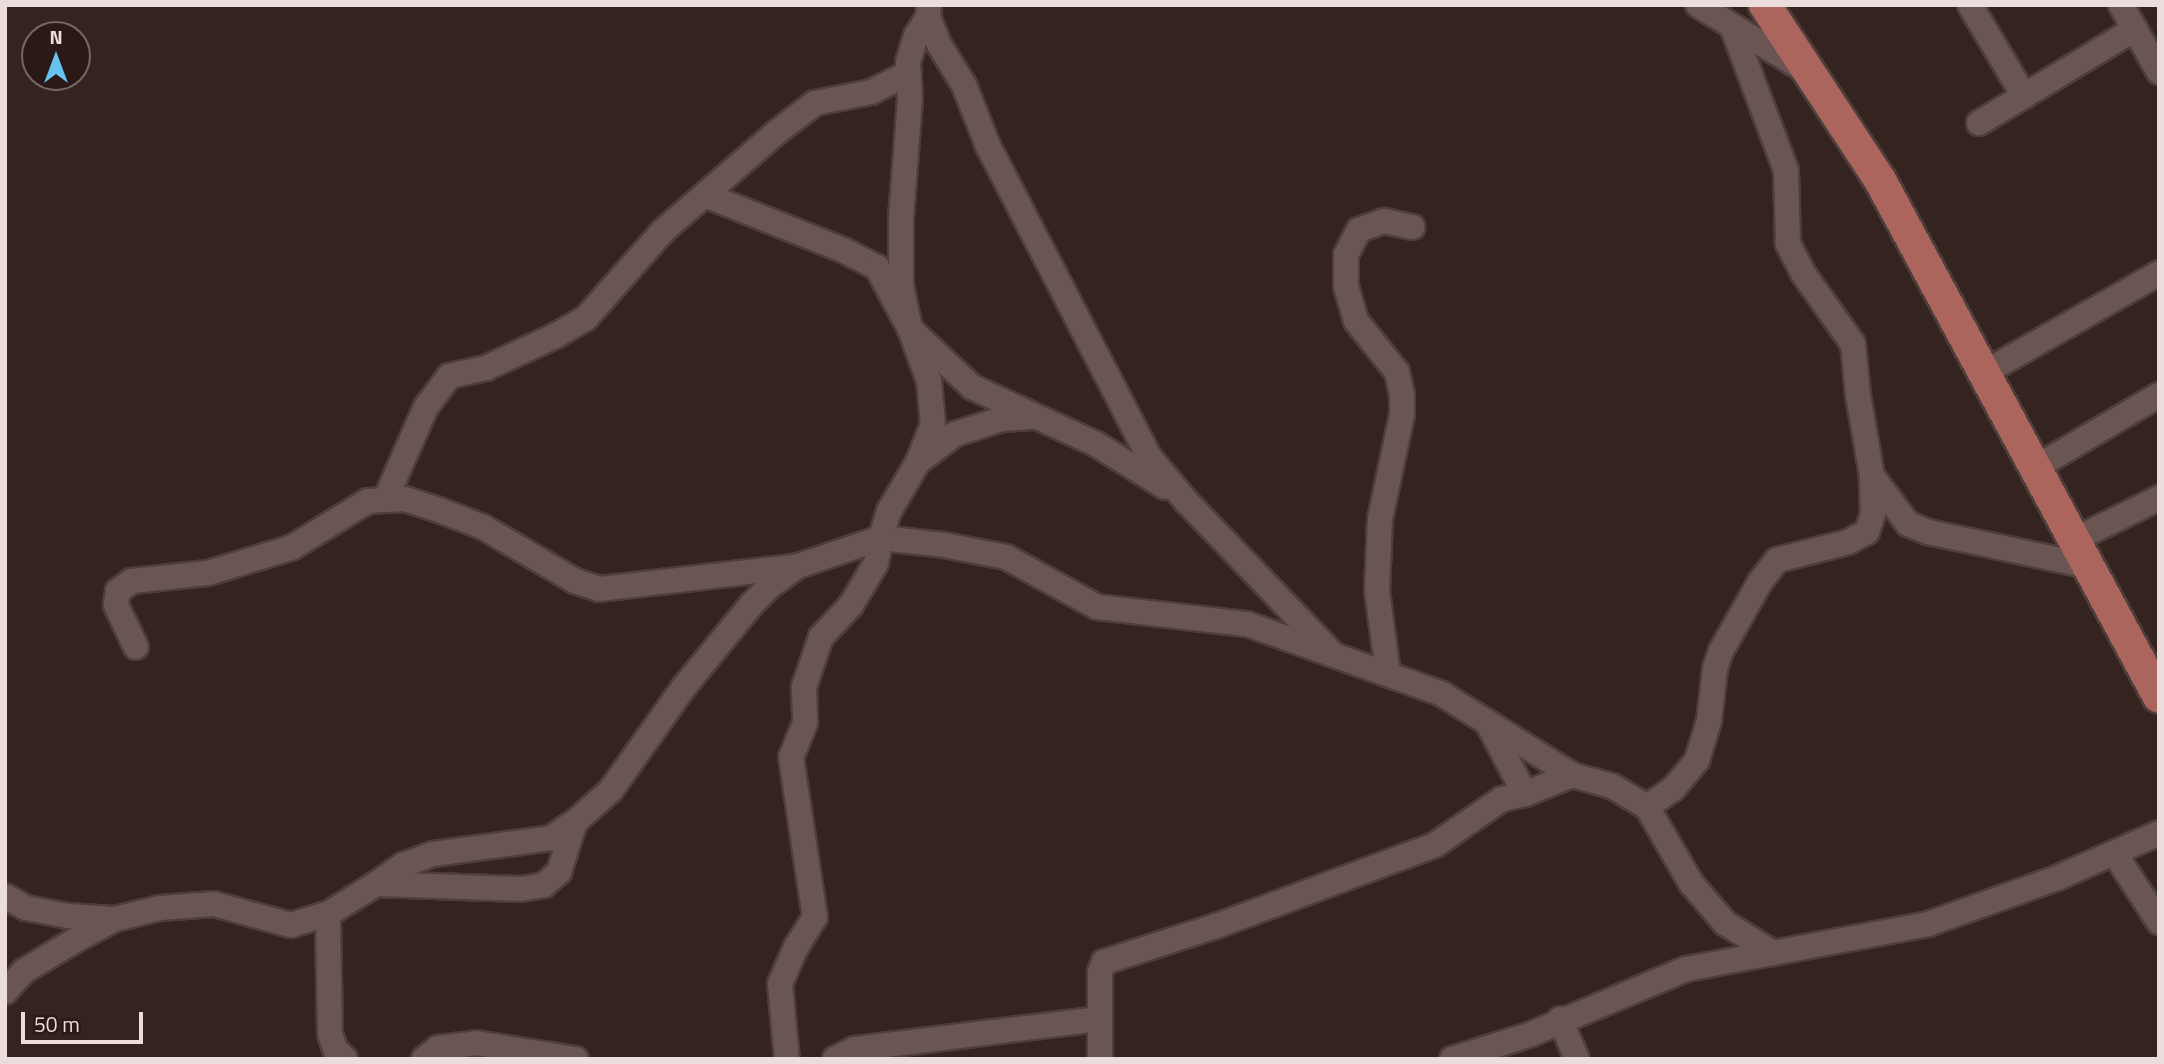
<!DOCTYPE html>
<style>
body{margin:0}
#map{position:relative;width:2164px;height:1064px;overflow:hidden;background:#352320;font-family:"Titillium Web",sans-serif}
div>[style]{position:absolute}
.roads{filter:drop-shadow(2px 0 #4d3e3c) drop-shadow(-2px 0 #4d3e3c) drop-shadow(0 2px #4d3e3c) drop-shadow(0 -2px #4d3e3c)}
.minor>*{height:24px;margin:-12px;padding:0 12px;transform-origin:12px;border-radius:12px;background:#6a5552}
.major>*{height:32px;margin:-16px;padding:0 16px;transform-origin:16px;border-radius:16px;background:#ab655d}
span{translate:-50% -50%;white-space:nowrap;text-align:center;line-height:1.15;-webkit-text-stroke:5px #2b1917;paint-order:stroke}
.frame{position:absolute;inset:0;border:7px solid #eadddb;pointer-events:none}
.north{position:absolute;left:21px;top:21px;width:70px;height:70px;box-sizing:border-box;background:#2b1917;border:2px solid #776765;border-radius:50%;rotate:0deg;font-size:19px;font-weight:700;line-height:28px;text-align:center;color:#eadddb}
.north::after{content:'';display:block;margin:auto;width:24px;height:32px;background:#66c4ef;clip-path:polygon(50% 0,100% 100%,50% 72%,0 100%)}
.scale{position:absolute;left:21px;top:1012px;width:122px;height:32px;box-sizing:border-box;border:4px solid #eadddb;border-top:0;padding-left:9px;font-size:21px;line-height:24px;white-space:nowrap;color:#eadddb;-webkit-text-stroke:5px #2b1917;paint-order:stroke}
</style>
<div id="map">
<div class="roads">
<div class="minor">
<i style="left:929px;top:5px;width:12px;rotate:95deg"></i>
<i style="left:928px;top:17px;width:22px;rotate:122deg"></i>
<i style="left:916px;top:36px;width:27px;rotate:107deg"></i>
<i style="left:908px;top:62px;width:37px;rotate:87deg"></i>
<i style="left:910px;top:99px;width:120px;rotate:94.3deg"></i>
<i style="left:901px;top:219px;width:66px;rotate:90deg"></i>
<i style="left:901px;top:285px;width:45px;rotate:78.4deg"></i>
<i style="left:910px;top:329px;width:55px;rotate:69.9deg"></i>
<i style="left:929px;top:381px;width:43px;rotate:84.7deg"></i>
<i style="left:933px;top:424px;width:41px;rotate:111.5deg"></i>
<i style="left:918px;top:462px;width:57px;rotate:120.6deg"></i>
<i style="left:889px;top:511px;width:28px;rotate:107deg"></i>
<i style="left:881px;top:538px;width:63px;rotate:6.3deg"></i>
<i style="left:944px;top:545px;width:63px;rotate:11deg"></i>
<i style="left:1006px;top:557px;width:104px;rotate:28.8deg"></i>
<i style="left:1097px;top:607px;width:151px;rotate:6.5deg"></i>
<i style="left:1247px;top:624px;width:207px;rotate:19.7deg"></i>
<i style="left:1442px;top:694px;width:153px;rotate:31.9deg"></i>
<i style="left:1572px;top:775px;width:41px;rotate:15.4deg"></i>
<i style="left:1612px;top:786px;width:41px;rotate:31deg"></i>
<i style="left:1647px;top:807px;width:88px;rotate:59.9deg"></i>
<i style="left:1691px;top:883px;width:52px;rotate:49.6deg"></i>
<i style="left:1725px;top:923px;width:57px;rotate:32deg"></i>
<i style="left:1698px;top:5px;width:129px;rotate:31.3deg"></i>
<i style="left:1970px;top:5px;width:106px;rotate:59.3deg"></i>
<i style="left:2121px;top:5px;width:77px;rotate:60.4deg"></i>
<i style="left:928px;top:17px;width:31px;rotate:68deg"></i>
<i style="left:940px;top:46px;width:46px;rotate:58.4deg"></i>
<i style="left:964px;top:85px;width:66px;rotate:68.5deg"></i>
<i style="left:988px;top:146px;width:350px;rotate:62.6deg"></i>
<i style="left:1149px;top:457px;width:57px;rotate:49.9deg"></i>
<i style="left:1186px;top:501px;width:208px;rotate:46.2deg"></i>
<i style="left:1979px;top:123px;width:182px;rotate:-31.1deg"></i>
<i style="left:705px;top:195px;width:149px;rotate:21.7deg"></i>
<i style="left:843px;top:250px;width:38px;rotate:27deg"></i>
<i style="left:877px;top:267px;width:70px;rotate:62deg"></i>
<i style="left:910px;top:329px;width:85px;rotate:43.1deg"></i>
<i style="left:972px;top:387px;width:136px;rotate:24.7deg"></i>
<i style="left:1096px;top:444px;width:81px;rotate:31.9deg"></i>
<i style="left:1984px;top:373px;width:202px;rotate:-29.7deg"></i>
<i style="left:918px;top:462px;width:46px;rotate:-37.1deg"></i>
<i style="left:955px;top:434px;width:49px;rotate:-17.7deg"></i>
<i style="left:1002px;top:419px;width:29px;rotate:-4deg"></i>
<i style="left:2035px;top:468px;width:144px;rotate:-30.5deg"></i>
<i style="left:1872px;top:476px;width:60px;rotate:53.1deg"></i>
<i style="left:1908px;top:524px;width:22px;rotate:22deg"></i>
<i style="left:1928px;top:532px;width:164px;rotate:12deg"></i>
<i style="left:385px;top:500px;width:102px;rotate:-66.2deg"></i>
<i style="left:426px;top:407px;width:39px;rotate:-53deg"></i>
<i style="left:449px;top:376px;width:38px;rotate:-12deg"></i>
<i style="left:486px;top:368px;width:76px;rotate:-24.9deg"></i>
<i style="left:555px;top:336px;width:36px;rotate:-30deg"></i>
<i style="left:586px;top:318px;width:116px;rotate:-48.5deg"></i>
<i style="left:663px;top:231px;width:151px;rotate:-41deg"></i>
<i style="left:777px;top:132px;width:48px;rotate:-37.3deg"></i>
<i style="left:815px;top:103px;width:57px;rotate:-11.1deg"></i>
<i style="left:871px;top:92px;width:42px;rotate:-26.6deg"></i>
<i style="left:2074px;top:540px;width:95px;rotate:-26.3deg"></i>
<i style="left:136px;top:647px;width:47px;rotate:-115.5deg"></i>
<i style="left:116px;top:605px;width:14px;rotate:-82deg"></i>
<i style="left:118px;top:591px;width:17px;rotate:-36deg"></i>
<i style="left:132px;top:581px;width:76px;rotate:-6deg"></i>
<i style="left:208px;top:573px;width:87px;rotate:-16.8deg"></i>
<i style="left:291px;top:548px;width:90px;rotate:-31.4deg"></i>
<i style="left:368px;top:501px;width:37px;rotate:-3deg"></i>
<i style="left:405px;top:499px;width:36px;rotate:18deg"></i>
<i style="left:439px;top:510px;width:47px;rotate:21.1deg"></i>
<i style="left:483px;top:527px;width:107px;rotate:30.4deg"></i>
<i style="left:575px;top:581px;width:25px;rotate:18deg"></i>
<i style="left:599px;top:589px;width:194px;rotate:-6.5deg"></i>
<i style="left:1388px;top:673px;width:83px;rotate:-97.6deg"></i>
<i style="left:1377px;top:591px;width:72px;rotate:-87.6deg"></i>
<i style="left:1380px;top:519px;width:106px;rotate:-78.1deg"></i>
<i style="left:1402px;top:415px;width:20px;rotate:-90deg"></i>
<i style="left:1402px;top:395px;width:24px;rotate:-102deg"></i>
<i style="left:1397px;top:372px;width:65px;rotate:-128.8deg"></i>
<i style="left:1356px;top:321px;width:36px;rotate:-106deg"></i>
<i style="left:1346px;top:286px;width:31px;rotate:-90deg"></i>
<i style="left:1346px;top:255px;width:28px;rotate:-63deg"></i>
<i style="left:1359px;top:230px;width:27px;rotate:-20deg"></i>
<i style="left:1384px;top:221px;width:29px;rotate:12deg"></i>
<i style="left:1487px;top:722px;width:81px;rotate:62.2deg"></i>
<i style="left:1647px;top:807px;width:32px;rotate:-35deg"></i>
<i style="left:1673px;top:789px;width:38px;rotate:-50deg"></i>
<i style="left:1697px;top:760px;width:41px;rotate:-72.9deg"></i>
<i style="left:1709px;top:721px;width:52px;rotate:-83.4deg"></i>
<i style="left:1715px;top:669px;width:19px;rotate:-72deg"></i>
<i style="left:1721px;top:651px;width:79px;rotate:-60.5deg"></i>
<i style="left:1760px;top:582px;width:28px;rotate:-52deg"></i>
<i style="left:1777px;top:560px;width:73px;rotate:-14.2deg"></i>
<i style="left:1848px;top:542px;width:21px;rotate:-28deg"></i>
<i style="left:1867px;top:532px;width:19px;rotate:-72deg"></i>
<i style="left:1873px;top:514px;width:38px;rotate:-92deg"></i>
<i style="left:1872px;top:476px;width:82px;rotate:-99.8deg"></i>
<i style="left:1858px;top:395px;width:51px;rotate:-95.6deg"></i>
<i style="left:1853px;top:344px;width:87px;rotate:-125.2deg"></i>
<i style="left:1803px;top:273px;width:34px;rotate:-117deg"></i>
<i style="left:1788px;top:243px;width:73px;rotate:-91.6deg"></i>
<i style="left:1786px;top:170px;width:154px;rotate:-110.6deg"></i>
<i style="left:2115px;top:854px;width:81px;rotate:57.1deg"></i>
<i style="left:376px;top:884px;width:33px;rotate:-35deg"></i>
<i style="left:403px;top:865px;width:32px;rotate:-20deg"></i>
<i style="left:433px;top:854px;width:119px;rotate:-7.7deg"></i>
<i style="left:551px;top:838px;width:29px;rotate:-34deg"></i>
<i style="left:5px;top:896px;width:24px;rotate:30deg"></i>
<i style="left:26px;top:908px;width:43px;rotate:10.8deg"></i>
<i style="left:68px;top:916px;width:46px;rotate:3.7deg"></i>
<i style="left:5px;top:992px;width:28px;rotate:-48deg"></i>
<i style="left:24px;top:971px;width:58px;rotate:-31deg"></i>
<i style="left:74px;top:941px;width:47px;rotate:-28.2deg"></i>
<i style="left:115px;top:919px;width:46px;rotate:-13.7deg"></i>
<i style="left:160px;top:908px;width:54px;rotate:-4.2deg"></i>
<i style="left:214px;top:904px;width:80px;rotate:15.3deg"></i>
<i style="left:291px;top:925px;width:39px;rotate:-17deg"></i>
<i style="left:1560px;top:1019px;width:43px;rotate:67deg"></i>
<i style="left:345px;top:1059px;width:14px;rotate:-135deg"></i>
<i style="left:335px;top:1049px;width:16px;rotate:-108deg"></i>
<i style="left:330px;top:1034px;width:120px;rotate:-91deg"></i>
<i style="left:328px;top:914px;width:57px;rotate:-32deg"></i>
<i style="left:376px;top:884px;width:144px;rotate:2deg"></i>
<i style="left:520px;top:889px;width:24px;rotate:-9deg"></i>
<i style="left:544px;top:885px;width:20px;rotate:-41deg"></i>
<i style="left:559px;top:872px;width:52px;rotate:-72.3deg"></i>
<i style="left:575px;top:822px;width:48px;rotate:-41.6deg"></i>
<i style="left:611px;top:790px;width:126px;rotate:-54.7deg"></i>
<i style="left:684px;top:687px;width:107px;rotate:-50.7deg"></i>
<i style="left:752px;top:604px;width:25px;rotate:-45deg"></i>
<i style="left:770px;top:586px;width:34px;rotate:-36deg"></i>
<i style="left:798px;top:566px;width:88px;rotate:-18.6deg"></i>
<i style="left:881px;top:538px;width:25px;rotate:101deg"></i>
<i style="left:876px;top:563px;width:49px;rotate:120.8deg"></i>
<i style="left:851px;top:605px;width:44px;rotate:133.2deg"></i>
<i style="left:821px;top:637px;width:53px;rotate:108.8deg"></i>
<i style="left:804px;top:687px;width:36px;rotate:88deg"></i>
<i style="left:805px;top:723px;width:37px;rotate:112deg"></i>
<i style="left:791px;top:757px;width:162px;rotate:81.5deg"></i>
<i style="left:815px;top:917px;width:36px;rotate:122deg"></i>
<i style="left:796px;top:947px;width:40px;rotate:113.4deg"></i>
<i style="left:780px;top:984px;width:75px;rotate:84.7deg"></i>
<i style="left:424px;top:1059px;width:18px;rotate:-38deg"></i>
<i style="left:438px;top:1048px;width:38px;rotate:-7deg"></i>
<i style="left:476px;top:1043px;width:101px;rotate:9.1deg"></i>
<i style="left:835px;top:1059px;width:22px;rotate:-27deg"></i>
<i style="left:855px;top:1049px;width:247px;rotate:-7deg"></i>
<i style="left:1100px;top:1059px;width:87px;rotate:-90deg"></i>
<i style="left:1100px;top:972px;width:11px;rotate:-68deg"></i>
<i style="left:1104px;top:962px;width:118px;rotate:-17.8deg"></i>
<i style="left:1216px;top:926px;width:233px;rotate:-20.3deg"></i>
<i style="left:1435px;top:845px;width:81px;rotate:-34.5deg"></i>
<i style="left:1502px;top:799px;width:24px;rotate:-12deg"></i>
<i style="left:1525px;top:794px;width:51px;rotate:-22deg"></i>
<i style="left:1452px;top:1059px;width:81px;rotate:-17.3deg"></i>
<i style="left:1529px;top:1035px;width:170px;rotate:-22.8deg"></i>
<i style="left:1686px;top:969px;width:246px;rotate:-10.5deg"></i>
<i style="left:1928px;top:924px;width:137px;rotate:-19.6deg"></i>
<i style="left:2057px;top:878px;width:111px;rotate:-23.8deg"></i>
</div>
<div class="major">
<i style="left:1765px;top:5px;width:209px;rotate:56.7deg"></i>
<i style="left:1880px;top:180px;width:587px;rotate:61.65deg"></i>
</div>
</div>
<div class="frame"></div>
<div class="north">N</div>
<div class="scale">50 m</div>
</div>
